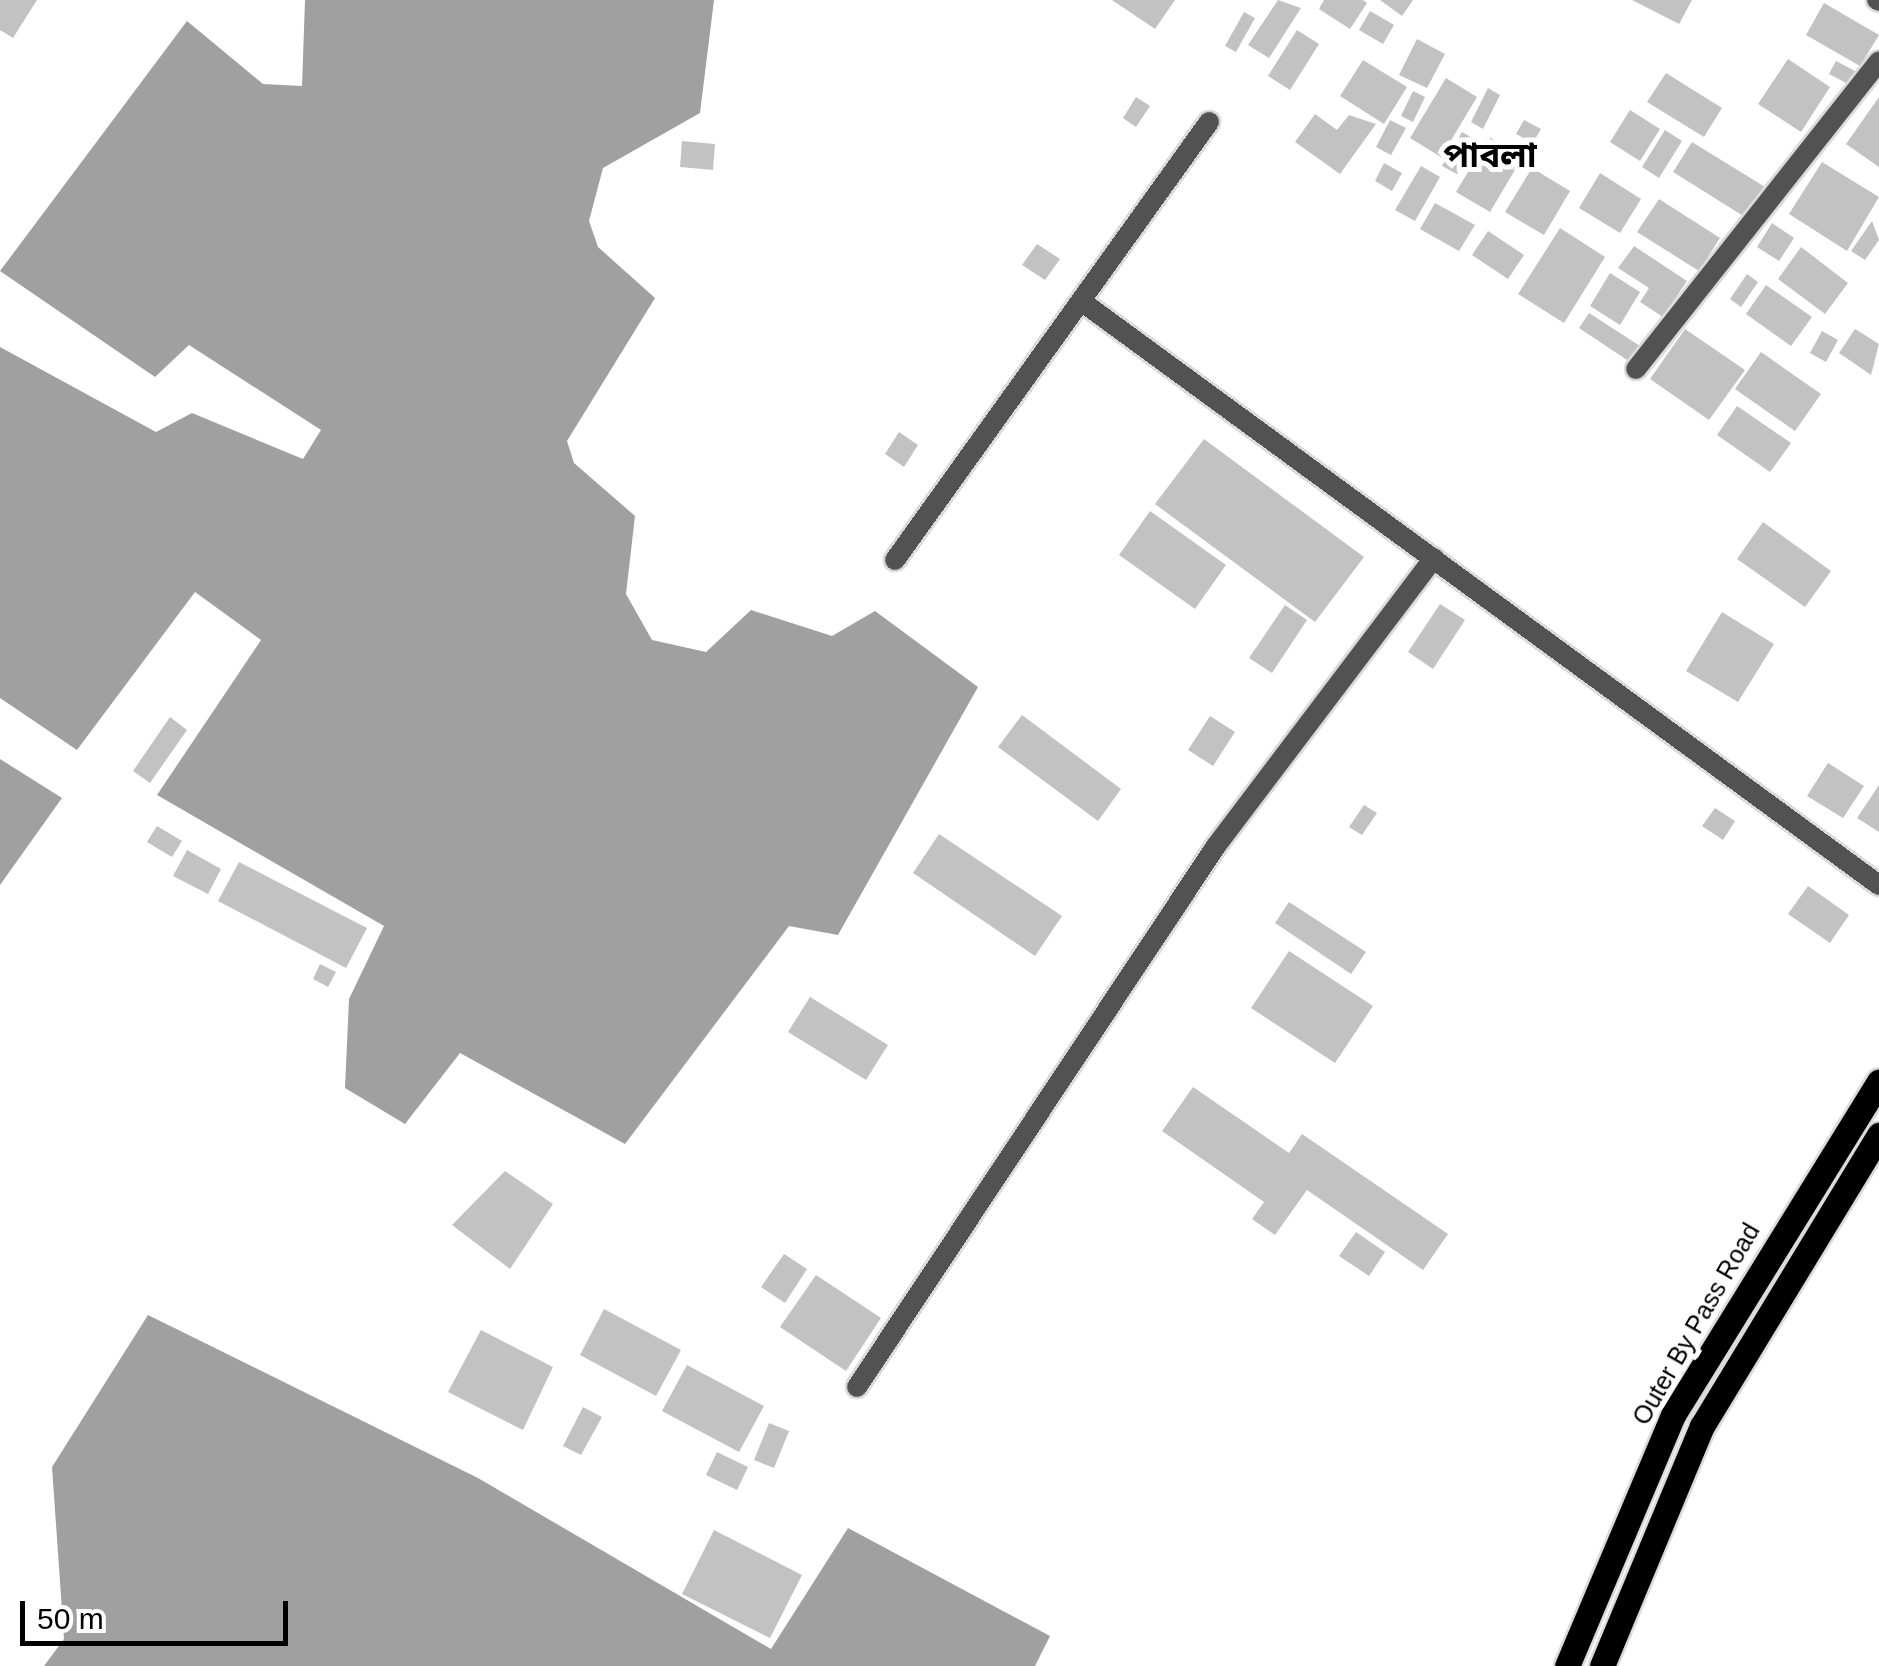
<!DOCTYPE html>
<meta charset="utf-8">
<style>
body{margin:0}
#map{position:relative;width:1879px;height:1666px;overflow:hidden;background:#fff;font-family:Arial,"Noto Sans Bengali",sans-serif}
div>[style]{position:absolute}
.water>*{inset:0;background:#a0a0a0}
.building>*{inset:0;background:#c2c2c2}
.roads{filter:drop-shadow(2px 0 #dbdbdb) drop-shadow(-2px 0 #dbdbdb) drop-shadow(0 2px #dbdbdb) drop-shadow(0 -2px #dbdbdb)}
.lane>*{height:20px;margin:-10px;padding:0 10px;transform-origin:10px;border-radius:10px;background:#525252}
.street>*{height:20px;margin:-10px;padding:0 10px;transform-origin:10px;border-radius:10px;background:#525252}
.primary>*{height:25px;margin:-12.5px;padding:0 12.5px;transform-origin:12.5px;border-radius:12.5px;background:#000}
span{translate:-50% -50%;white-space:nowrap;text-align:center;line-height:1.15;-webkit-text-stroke:10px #fff;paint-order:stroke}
.street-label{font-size:25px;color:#000}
.district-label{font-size:35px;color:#000;font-weight:700}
.scale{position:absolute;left:20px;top:1601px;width:268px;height:45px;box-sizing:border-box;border:5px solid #000;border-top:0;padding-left:12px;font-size:30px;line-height:35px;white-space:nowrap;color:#000;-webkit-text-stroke:8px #fff;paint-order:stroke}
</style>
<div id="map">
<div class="water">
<i style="clip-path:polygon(305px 0,714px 0,700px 113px,603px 168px,589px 221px,598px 247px,655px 298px,567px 441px,574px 463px,635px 516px,626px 594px,652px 640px,706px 652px,751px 610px,832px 636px,875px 611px,978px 687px,838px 935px,789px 926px,625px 1144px,460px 1053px,405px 1124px,345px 1088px,349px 999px,384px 926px,157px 795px,261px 640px,195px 592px,77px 750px,0 698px,0 347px,156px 432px,192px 413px,303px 459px,321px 430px,189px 345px,155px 377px,0 271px,187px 21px,263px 84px,302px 86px)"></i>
<i style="clip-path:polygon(0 759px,62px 798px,0 885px)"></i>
<i style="clip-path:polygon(148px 1315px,478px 1478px,771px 1649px,848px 1528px,1050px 1636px,1035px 1666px,44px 1666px,64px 1639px,52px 1467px)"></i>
</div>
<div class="building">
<i style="clip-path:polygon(0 0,37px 0,13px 38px,0 30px)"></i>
<i style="clip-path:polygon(1112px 0,1175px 0,1155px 29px)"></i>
<i style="clip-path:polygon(1278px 0,1301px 8px,1269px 58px,1248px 45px)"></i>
<i style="clip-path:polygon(1324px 0,1363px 0,1367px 3px,1350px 29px,1319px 9px)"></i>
<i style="clip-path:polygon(1380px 0,1413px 0,1402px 16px)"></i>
<i style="clip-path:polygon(1632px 0,1692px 0,1679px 24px)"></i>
<i style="clip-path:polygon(1824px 3px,1879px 35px,1860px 66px,1806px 35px)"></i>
<i style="clip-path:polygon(1370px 11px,1394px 25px,1383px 44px,1359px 30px)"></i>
<i style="clip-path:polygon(1244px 12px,1255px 18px,1236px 52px,1225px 46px)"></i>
<i style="clip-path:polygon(1297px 30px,1319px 44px,1290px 90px,1268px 76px)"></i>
<i style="clip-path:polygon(1417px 39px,1445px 54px,1427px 88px,1399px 75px)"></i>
<i style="clip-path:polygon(1788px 59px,1830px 87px,1801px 132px,1758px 104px)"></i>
<i style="clip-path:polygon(1363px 60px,1407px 87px,1384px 124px,1340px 96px)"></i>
<i style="clip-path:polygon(1836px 61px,1855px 71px,1848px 84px,1829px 74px)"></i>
<i style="clip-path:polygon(1666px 73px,1722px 108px,1704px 137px,1647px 102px)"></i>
<i style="clip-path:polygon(1446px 78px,1477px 97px,1441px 157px,1410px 138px)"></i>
<i style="clip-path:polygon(1488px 88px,1500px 95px,1483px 129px,1471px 122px)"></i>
<i style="clip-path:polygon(1413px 91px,1425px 97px,1413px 122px,1401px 116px)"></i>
<i style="clip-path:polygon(1136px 97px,1150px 106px,1136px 127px,1123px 118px)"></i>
<i style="clip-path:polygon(1879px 97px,1879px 167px,1846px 144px)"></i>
<i style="clip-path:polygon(1630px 110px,1660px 129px,1640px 161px,1610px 142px)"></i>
<i style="clip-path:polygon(1315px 114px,1337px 130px,1349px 115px,1376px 124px,1340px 174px,1295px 142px)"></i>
<i style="clip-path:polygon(1390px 120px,1406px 128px,1391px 155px,1376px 147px)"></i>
<i style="clip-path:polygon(1524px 120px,1541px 129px,1533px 143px,1516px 134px)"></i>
<i style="clip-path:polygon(1665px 130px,1682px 141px,1659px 178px,1642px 167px)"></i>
<i style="clip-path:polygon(1462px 132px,1476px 140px,1457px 174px,1442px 166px)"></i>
<i style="clip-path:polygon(1489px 137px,1522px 158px,1490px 212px,1456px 192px)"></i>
<i style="clip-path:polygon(682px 141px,715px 144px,713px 170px,680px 167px)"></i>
<i style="clip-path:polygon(1692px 142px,1765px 187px,1745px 217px,1673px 172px)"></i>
<i style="clip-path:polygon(1822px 162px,1879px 197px,1847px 251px,1789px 214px)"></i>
<i style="clip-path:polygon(1384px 163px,1402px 173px,1392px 191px,1375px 181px)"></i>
<i style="clip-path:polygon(1421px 166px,1440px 177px,1415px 221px,1395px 210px)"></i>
<i style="clip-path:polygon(1532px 168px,1570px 191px,1544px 235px,1505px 212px)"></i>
<i style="clip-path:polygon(1600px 173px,1641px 199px,1620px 233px,1579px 208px)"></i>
<i style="clip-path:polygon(1659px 199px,1720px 238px,1699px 271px,1637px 232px)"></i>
<i style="clip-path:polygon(1435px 203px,1475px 225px,1459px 251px,1420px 229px)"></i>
<i style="clip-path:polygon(1872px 221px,1879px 240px,1865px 260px,1851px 251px)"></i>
<i style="clip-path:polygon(1772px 223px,1794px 238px,1779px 261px,1757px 247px)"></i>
<i style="clip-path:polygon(1560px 228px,1605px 257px,1564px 323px,1518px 294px)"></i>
<i style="clip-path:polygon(1488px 231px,1524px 255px,1508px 279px,1472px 255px)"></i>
<i style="clip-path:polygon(1037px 244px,1060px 259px,1045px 280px,1022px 265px)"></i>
<i style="clip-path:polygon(1634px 246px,1687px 281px,1663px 317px,1640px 302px,1649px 288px,1618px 268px)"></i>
<i style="clip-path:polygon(1801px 247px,1848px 283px,1825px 314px,1778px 279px)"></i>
<i style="clip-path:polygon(1610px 273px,1640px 292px,1620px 325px,1590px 306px)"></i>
<i style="clip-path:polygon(1747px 274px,1758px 282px,1741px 307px,1730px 299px)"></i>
<i style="clip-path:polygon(1766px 285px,1812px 317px,1791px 346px,1746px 314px)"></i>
<i style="clip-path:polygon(1589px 313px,1640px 346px,1630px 362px,1579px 328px)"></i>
<i style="clip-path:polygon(1685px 329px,1745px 370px,1709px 420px,1650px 379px)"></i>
<i style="clip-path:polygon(1855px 329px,1879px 344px,1871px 375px,1839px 353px)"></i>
<i style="clip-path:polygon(1822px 331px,1838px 340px,1826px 362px,1810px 353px)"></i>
<i style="clip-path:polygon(1761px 352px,1821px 394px,1795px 431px,1735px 389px)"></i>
<i style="clip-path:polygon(1737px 406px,1791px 443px,1770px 472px,1717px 435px)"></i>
<i style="clip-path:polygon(899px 432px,918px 445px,904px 467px,885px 454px)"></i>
<i style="clip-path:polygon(1204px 439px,1364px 557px,1315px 622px,1155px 504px)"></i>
<i style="clip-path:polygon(1150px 511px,1226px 565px,1195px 609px,1119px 555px)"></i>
<i style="clip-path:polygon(1763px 522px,1831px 571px,1805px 607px,1737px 559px)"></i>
<i style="clip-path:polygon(1440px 604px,1465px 620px,1433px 669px,1408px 652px)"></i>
<i style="clip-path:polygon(1285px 605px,1307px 620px,1272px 673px,1249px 658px)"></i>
<i style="clip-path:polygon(1722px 612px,1774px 644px,1738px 702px,1686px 671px)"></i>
<i style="clip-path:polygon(1022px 715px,1121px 789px,1098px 821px,998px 747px)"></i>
<i style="clip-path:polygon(1210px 716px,1235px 732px,1213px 766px,1188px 750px)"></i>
<i style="clip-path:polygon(170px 717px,187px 730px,150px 783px,133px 771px)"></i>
<i style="clip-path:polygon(1828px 763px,1864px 786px,1843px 818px,1807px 796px)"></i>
<i style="clip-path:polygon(1879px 785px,1879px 832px,1857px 818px)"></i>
<i style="clip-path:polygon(1364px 805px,1377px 813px,1362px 835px,1349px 827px)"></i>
<i style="clip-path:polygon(1715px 808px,1735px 821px,1723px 840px,1702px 826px)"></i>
<i style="clip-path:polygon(157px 826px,182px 841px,172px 857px,147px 842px)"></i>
<i style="clip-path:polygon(939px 834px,1062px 916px,1035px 956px,913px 873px)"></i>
<i style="clip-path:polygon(187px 850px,221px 869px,208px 894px,173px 876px)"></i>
<i style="clip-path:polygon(239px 862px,367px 928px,346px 968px,218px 901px)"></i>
<i style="clip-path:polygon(1808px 886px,1849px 915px,1830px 943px,1788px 914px)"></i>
<i style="clip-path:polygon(1289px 902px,1366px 952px,1351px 974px,1275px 923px)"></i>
<i style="clip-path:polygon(1289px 951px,1373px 1006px,1335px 1063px,1251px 1008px)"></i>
<i style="clip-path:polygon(320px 964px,336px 972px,328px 987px,313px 979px)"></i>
<i style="clip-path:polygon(810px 997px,888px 1045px,866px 1080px,788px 1032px)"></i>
<i style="clip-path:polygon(1193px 1087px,1289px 1153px,1302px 1134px,1448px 1234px,1423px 1270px,1307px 1190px,1275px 1235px,1252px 1219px,1264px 1202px,1162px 1131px)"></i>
<i style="clip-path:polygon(505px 1171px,553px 1204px,510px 1269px,452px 1225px)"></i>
<i style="clip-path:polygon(1356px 1232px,1385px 1252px,1369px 1276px,1339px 1256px)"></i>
<i style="clip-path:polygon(784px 1254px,807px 1269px,785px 1303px,761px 1287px)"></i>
<i style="clip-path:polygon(816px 1275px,881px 1318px,846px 1371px,780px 1327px)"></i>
<i style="clip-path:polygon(604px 1309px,681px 1350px,656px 1396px,580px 1355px)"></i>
<i style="clip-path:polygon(481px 1330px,553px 1367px,523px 1430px,448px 1392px)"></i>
<i style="clip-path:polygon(687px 1365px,764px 1406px,739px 1452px,662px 1411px)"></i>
<i style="clip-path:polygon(583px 1407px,602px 1417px,581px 1455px,563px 1446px)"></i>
<i style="clip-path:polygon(769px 1423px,789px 1431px,774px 1468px,754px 1460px)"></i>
<i style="clip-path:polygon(717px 1452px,748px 1467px,737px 1490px,706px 1475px)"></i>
<i style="clip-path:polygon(714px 1530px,802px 1575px,770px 1638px,682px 1594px)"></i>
</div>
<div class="roads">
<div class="lane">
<i style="left:1081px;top:301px;width:989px;rotate:36.2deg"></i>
<i style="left:895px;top:560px;width:539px;rotate:-54.36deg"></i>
<i style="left:1216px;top:846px;width:361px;rotate:-52.9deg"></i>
</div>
<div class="street">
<i style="left:1877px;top:0;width:2px;rotate:27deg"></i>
<i style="left:1636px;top:369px;width:392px;rotate:-51.7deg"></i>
<i style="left:857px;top:1387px;width:649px;rotate:-56.43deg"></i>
</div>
<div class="primary">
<i style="left:1567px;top:1666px;width:272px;rotate:-67.1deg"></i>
<i style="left:1673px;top:1415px;width:392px;rotate:-58.3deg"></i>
<i style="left:1602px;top:1666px;width:260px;rotate:-67.4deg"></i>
<i style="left:1702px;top:1426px;width:341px;rotate:-58.7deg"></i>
</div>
</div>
<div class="street-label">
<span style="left:1696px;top:1324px;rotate:-60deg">Outer By Pass Road</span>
</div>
<div class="district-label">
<span style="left:1490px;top:155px">পাবলা</span>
</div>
<div class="scale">50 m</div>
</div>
